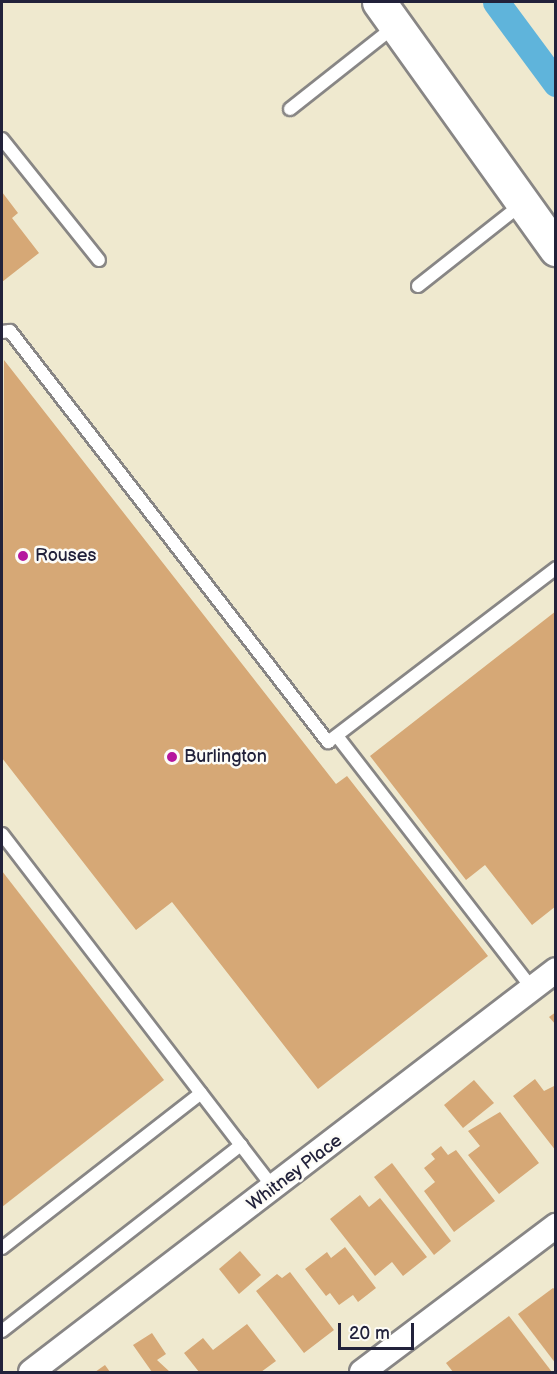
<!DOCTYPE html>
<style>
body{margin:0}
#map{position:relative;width:557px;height:1374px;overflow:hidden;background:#efe9cf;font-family:"Balsamiq Sans",sans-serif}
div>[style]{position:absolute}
.canal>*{height:27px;margin:-13.5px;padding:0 13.5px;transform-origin:13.5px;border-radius:13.5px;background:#5fb4db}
.building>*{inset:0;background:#d6a876}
.roads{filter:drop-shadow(2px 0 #888685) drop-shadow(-2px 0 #888685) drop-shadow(0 2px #888685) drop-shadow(0 -2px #888685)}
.service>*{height:12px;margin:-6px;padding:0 6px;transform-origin:6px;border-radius:6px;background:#fff}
.minor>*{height:24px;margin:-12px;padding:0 12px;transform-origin:12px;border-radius:12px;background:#fff}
.primary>*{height:33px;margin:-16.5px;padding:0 16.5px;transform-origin:16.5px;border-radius:16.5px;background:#fff}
.dots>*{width:16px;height:16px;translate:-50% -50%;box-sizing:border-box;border:3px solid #fdfcf7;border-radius:50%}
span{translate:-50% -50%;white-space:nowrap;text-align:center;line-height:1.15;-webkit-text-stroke:5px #fdfcf7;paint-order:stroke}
.poi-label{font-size:18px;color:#22223b}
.left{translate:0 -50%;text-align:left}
.street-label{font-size:18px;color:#22223b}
.frame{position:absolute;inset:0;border:3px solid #22223b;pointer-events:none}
.scale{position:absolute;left:338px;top:1323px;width:76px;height:27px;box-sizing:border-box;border:3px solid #22223b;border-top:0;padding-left:8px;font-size:18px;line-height:21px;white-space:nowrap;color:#22223b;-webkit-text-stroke:4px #fdfcf7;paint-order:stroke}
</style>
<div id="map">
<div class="canal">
<i style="left:496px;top:2px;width:101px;rotate:53.5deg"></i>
</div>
<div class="building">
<i style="clip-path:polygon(2px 192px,18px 213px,12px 218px,39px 253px,2px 282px)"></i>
<i style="clip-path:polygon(4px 360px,336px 784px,347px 776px,488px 956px,318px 1089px,172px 902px,136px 930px,2px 758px)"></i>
<i style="clip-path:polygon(556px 611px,556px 906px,532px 925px,485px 865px,466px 880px,370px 756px)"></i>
<i style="clip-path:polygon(2px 871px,164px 1080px,2px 1207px)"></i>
<i style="clip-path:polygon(556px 1012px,556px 1025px,549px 1017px)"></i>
<i style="clip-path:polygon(535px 1079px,544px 1091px,556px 1085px,556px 1151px,513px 1096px)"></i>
<i style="clip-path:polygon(474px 1080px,494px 1103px,463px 1128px,444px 1105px)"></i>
<i style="clip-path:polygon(500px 1112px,539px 1163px,499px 1194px,468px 1155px,480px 1146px,468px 1131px)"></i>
<i style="clip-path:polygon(441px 1146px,448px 1155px,456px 1150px,495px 1201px,454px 1232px,424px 1191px,435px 1182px,424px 1168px,435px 1159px,431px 1154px)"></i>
<i style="clip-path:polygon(392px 1163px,451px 1241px,434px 1255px,374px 1177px)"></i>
<i style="clip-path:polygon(360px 1195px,369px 1207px,380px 1198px,427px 1257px,403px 1276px,392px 1262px,375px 1276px,330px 1219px)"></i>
<i style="clip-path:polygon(345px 1247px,376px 1288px,358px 1302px,353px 1295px,339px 1305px,330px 1293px,326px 1296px,305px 1269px,327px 1252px,331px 1258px)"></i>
<i style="clip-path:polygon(240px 1251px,261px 1275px,239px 1294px,219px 1269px)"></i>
<i style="clip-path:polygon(290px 1272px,334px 1330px,304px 1353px,256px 1291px,277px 1274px,282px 1278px)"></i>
<i style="clip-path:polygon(553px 1288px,556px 1290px,556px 1364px,518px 1314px)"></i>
<i style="clip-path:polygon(509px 1316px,552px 1372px,453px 1372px,446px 1363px)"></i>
<i style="clip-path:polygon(247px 1324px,276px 1361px,261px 1372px,199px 1372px,184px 1353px,203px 1338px,213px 1350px)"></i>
<i style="clip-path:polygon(152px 1333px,166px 1354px,157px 1360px,170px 1372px,152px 1372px,133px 1345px)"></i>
<i style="clip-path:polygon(105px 1365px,110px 1372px,95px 1372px)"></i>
</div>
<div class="roads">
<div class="service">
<i style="left:290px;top:109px;width:134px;rotate:-38.3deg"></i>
<i style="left:2px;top:139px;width:155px;rotate:51.3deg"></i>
<i style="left:418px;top:286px;width:134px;rotate:-38.3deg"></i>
<i style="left:2px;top:332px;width:8px;rotate:-7deg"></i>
<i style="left:10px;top:331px;width:520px;rotate:52.27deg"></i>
<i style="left:328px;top:742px;width:287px;rotate:-37.3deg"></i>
<i style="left:337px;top:736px;width:319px;rotate:52.3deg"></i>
<i style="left:2px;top:834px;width:446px;rotate:52.5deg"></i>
<i style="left:2px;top:1248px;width:252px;rotate:-37.9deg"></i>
<i style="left:2px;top:1331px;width:303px;rotate:-37.9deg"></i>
</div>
<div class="minor">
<i style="left:31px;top:1372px;width:661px;rotate:-37.44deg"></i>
<i style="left:362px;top:1372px;width:243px;rotate:-37deg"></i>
</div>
<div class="primary">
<i style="left:379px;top:2px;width:304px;rotate:54.4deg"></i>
</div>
</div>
<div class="dots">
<i style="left:23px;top:556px;background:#b5179e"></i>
<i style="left:172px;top:757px;background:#b5179e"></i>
</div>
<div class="poi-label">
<span class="left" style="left:35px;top:556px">Rouses</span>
<span class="left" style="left:184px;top:757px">Burlington</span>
</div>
<div class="street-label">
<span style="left:295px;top:1173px;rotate:-37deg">Whitney Place</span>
</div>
<div class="frame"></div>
<div class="scale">20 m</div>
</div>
